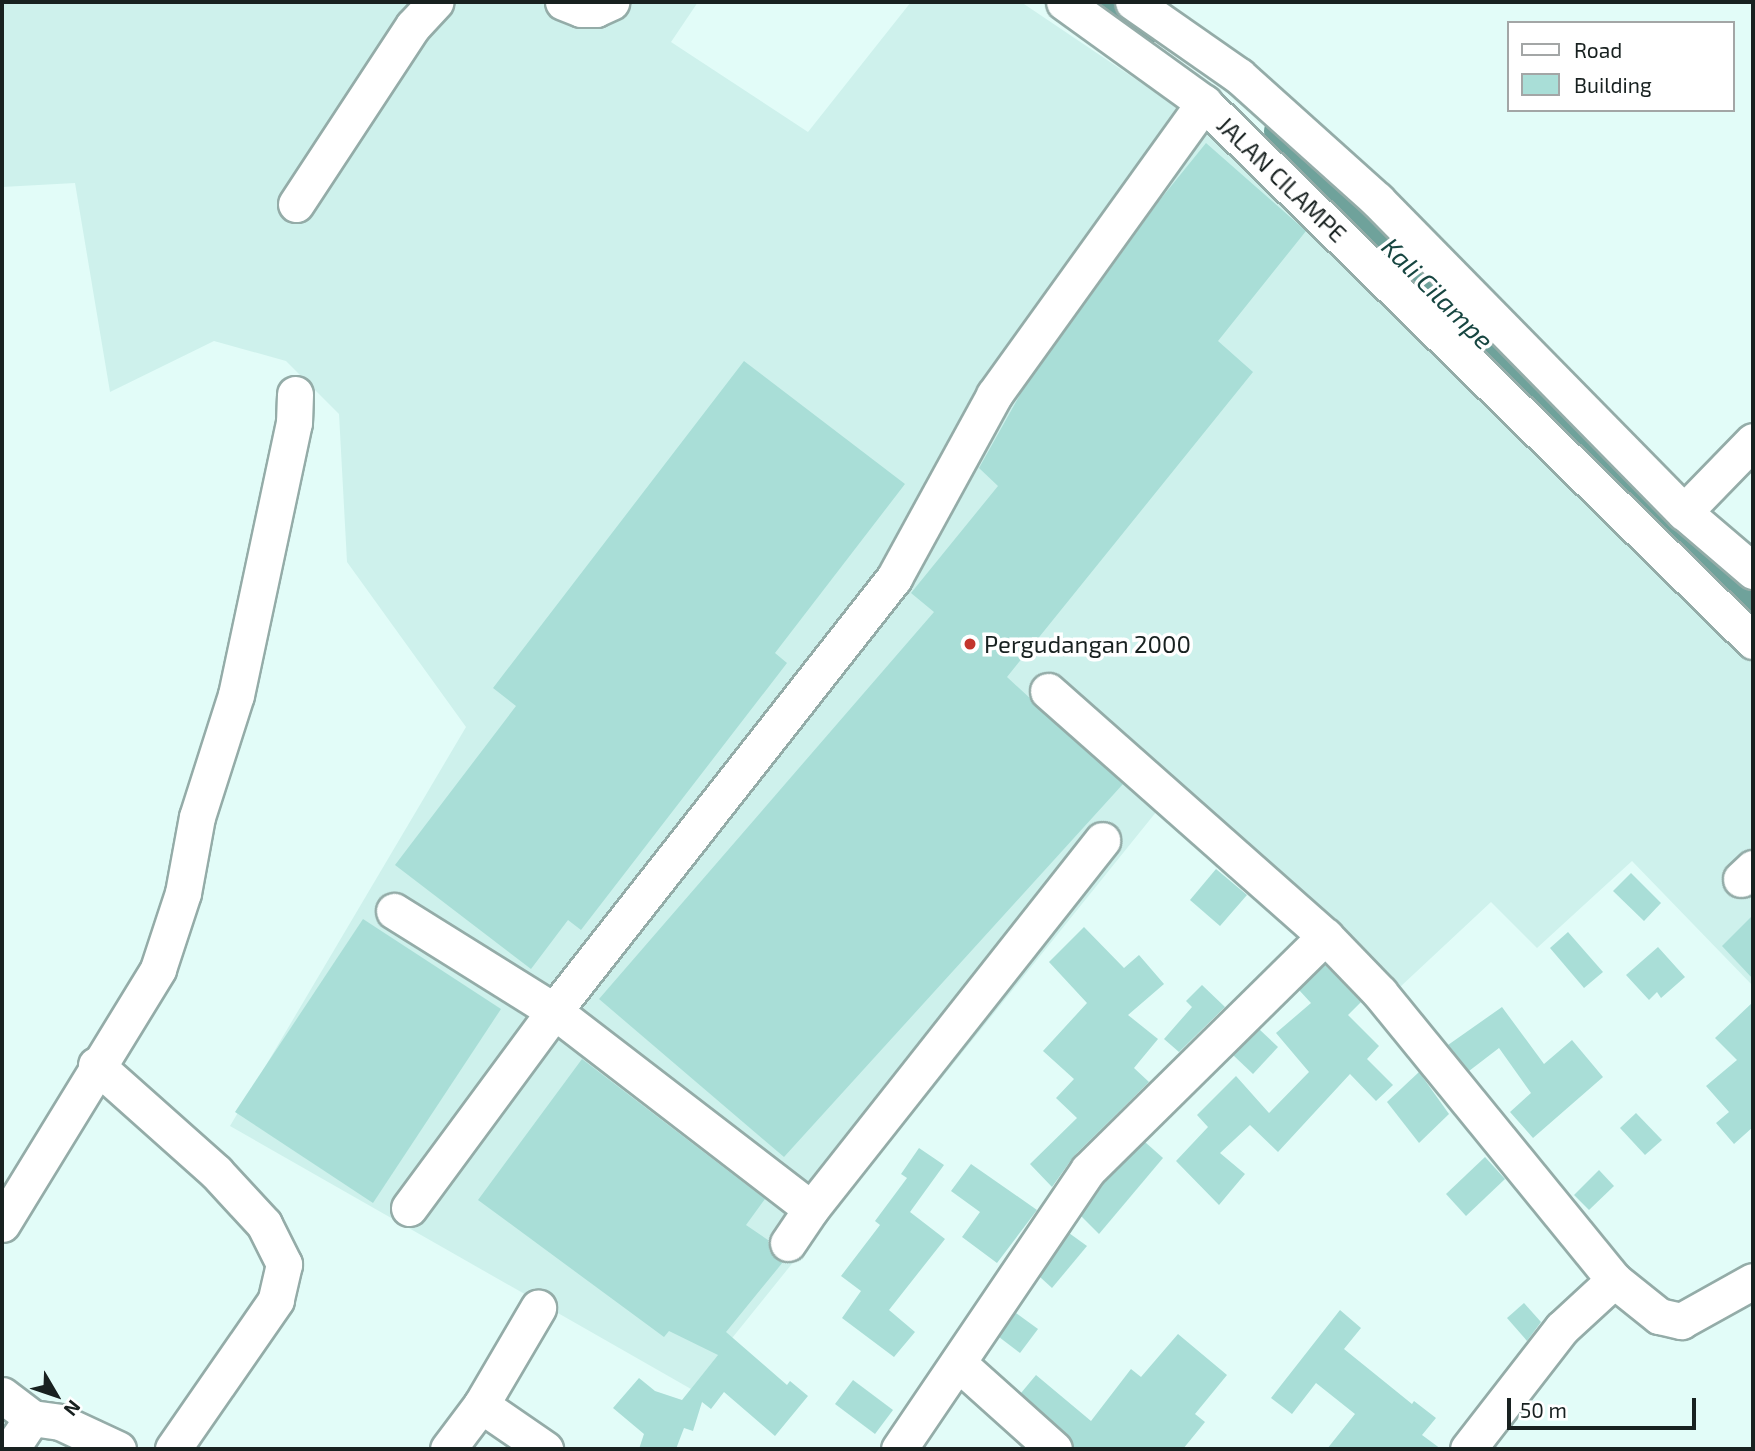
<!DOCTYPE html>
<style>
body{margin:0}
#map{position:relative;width:1755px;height:1451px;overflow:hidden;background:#e2fcf8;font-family:"Exo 2",sans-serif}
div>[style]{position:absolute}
.built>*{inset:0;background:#cef1ec}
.canal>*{height:26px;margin:-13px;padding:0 13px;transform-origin:13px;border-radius:13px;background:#6fa29b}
.building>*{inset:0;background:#a9ded7}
.roads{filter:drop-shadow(2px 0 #94aca8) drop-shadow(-2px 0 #94aca8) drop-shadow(0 2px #94aca8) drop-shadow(0 -2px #94aca8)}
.minor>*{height:35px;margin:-17.5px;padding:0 17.5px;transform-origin:17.5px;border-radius:17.5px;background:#fff}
.dots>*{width:19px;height:19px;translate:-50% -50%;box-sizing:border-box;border:4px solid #fff;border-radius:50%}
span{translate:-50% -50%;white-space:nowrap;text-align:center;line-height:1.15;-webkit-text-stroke:7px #fff;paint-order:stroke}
.street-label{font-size:24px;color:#182120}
.poi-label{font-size:24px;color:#182120}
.left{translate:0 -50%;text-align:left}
.water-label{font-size:26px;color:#174641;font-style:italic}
.frame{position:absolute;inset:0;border:4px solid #182120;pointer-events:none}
.legend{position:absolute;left:1507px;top:21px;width:228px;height:91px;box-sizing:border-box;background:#fff;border:2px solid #a3a6a6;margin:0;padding:9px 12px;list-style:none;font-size:21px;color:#182120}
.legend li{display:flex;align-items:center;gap:14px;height:35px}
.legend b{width:35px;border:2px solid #a3a6a6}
.north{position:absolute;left:21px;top:1360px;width:70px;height:70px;-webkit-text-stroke:5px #fff;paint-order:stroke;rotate:129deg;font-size:19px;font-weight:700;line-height:28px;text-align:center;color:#182120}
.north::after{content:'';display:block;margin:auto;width:24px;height:32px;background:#182120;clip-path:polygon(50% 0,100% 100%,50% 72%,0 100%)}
.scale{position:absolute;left:1507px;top:1398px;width:189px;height:32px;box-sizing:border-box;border:4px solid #182120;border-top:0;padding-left:9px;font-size:21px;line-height:24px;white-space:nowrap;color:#182120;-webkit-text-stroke:5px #fff;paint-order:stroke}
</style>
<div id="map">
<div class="built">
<i style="clip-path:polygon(2px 2px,698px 2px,671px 42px,808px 132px,911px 2px,1021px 2px,1168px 101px,1387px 286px,1753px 659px,1753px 986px,1632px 861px,1537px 948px,1491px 902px,1400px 987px,1165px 801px,691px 1389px,230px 1126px,466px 727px,347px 562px,339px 414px,286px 361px,214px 341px,110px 392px,75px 183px,2px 187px)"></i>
</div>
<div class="canal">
<i style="left:1102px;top:2px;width:54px;rotate:32.2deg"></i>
<i style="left:1277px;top:131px;width:675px;rotate:45.18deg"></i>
</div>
<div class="building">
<i style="clip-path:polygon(1206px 143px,1306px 231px,1218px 341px,1253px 372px,1007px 677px,1123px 784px,784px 1157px,599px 999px,934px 612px,911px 593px,998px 486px,979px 468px,1022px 391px,1159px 201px)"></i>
<i style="clip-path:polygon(744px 361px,905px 484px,775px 653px,787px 663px,581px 930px,568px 920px,531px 969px,395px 865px,516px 706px,493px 688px)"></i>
<i style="clip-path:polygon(1216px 869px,1247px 895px,1220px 926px,1190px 900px)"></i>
<i style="clip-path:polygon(1631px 873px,1661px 903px,1644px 921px,1613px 891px)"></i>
<i style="clip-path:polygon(1753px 915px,1753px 979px,1722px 946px)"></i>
<i style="clip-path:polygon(363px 919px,501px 1009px,373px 1203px,235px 1112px)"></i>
<i style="clip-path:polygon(1084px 927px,1124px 968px,1139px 955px,1164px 984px,1128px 1015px,1158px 1039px,1134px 1068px,1149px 1082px,1074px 1156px,1052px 1187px,1030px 1164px,1077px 1118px,1056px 1098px,1074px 1079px,1043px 1051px,1087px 1003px,1049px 962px)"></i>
<i style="clip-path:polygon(1568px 932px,1603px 972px,1584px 988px,1550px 948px)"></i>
<i style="clip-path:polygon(1658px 947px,1685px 977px,1661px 998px,1657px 992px,1649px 1000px,1626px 975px)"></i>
<i style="clip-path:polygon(1325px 965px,1361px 1002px,1348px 1015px,1379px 1046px,1367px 1059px,1393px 1085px,1376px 1101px,1350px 1074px,1278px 1152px,1250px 1125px,1220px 1153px,1245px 1174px,1219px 1205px,1176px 1161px,1208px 1127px,1197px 1115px,1236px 1076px,1269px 1113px,1309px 1072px,1276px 1033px,1311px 1003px,1299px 990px)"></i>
<i style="clip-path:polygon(1202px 985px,1225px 1007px,1179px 1052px,1164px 1039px,1192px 1007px,1186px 1001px)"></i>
<i style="clip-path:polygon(1753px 1002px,1753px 1127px,1734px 1144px,1716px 1123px,1729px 1112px,1706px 1086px,1737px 1060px,1715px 1038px)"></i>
<i style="clip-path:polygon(1502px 1007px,1544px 1064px,1572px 1040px,1603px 1077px,1533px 1138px,1510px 1112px,1531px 1093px,1499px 1048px,1469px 1071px,1448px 1045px)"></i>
<i style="clip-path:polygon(1259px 1029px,1278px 1047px,1253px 1074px,1233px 1055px)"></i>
<i style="clip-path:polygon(582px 1059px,765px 1199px,746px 1225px,768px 1240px,770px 1252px,783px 1262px,726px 1332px,787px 1385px,790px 1381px,808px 1396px,775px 1436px,724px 1392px,711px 1409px,702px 1402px,693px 1431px,684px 1428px,676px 1449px,639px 1449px,644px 1434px,613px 1408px,639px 1378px,655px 1391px,682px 1400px,718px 1355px,669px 1331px,664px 1337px,478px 1200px)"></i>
<i style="clip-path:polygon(1419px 1072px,1449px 1114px,1419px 1143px,1387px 1102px)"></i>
<i style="clip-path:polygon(1636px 1113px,1662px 1140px,1645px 1155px,1620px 1128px)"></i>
<i style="clip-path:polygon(1145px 1142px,1163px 1158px,1099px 1234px,1081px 1216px,1104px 1183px)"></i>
<i style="clip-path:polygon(919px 1148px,944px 1165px,910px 1212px,945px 1239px,889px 1310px,915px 1332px,894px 1357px,842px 1318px,861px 1291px,841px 1276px,880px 1225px,875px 1221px,907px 1178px,901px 1174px)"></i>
<i style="clip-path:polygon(1485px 1157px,1505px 1179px,1466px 1216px,1446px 1194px)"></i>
<i style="clip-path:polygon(971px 1164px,1037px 1210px,997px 1263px,962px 1237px,980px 1212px,951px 1191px)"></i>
<i style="clip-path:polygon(1599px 1170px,1614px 1186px,1589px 1210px,1574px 1195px)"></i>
<i style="clip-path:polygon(1069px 1233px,1087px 1246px,1052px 1288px,1040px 1277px)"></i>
<i style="clip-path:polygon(1524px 1303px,1541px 1322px,1527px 1341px,1507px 1318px)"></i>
<i style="clip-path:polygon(1340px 1310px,1361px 1328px,1344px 1349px,1412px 1404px,1414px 1401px,1436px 1418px,1422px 1435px,1441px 1449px,1327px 1449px,1355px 1414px,1316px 1383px,1292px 1414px,1271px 1398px)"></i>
<i style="clip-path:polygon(1016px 1313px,1038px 1329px,1020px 1353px,999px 1337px)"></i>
<i style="clip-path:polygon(1178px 1334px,1227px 1375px,1195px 1414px,1205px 1422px,1183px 1449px,1074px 1449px,1067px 1434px,1021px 1393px,1036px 1375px,1091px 1421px,1131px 1369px,1141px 1377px)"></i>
<i style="clip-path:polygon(853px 1380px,893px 1410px,875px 1434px,835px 1404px)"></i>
</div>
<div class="roads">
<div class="minor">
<i style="left:563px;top:2px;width:19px;rotate:21deg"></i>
<i style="left:581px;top:9px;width:15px"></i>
<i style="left:596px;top:9px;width:17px;rotate:-25deg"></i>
<i style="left:1064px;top:2px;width:173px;rotate:35.8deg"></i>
<i style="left:1204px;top:103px;width:769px;rotate:44.42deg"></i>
<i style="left:1133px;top:2px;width:129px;rotate:34.9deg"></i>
<i style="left:1239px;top:76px;width:186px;rotate:41.9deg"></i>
<i style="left:1377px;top:200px;width:438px;rotate:45.5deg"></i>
<i style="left:1684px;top:512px;width:91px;rotate:40.5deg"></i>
<i style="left:296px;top:204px;width:213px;rotate:-56.7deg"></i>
<i style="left:413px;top:26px;width:33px;rotate:-47deg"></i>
<i style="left:1684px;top:512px;width:99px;rotate:-45.8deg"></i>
<i style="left:1048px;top:691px;width:370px;rotate:41.5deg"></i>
<i style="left:1325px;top:936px;width:79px;rotate:46deg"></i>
<i style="left:1380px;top:993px;width:370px;rotate:50.8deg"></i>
<i style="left:1614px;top:1280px;width:58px;rotate:38.7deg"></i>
<i style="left:1659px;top:1316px;width:23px;rotate:13deg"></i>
<i style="left:1681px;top:1321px;width:82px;rotate:-29.1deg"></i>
<i style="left:1741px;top:879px;width:16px;rotate:-43deg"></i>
<i style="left:394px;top:911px;width:189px;rotate:32deg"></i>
<i style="left:554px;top:1011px;width:324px;rotate:37.6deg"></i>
<i style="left:811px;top:1209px;width:470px;rotate:-51.7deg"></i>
<i style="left:96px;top:1065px;width:161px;rotate:41.7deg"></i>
<i style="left:216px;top:1172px;width:71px;rotate:47.3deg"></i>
<i style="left:264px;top:1224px;width:45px;rotate:63.4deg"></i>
<i style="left:284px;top:1264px;width:37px;rotate:103deg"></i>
<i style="left:276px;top:1300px;width:181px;rotate:124.7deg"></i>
<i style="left:409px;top:1208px;width:245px;rotate:-53.6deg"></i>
<i style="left:554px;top:1011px;width:551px;rotate:-51.86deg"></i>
<i style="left:894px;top:578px;width:209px;rotate:-61.3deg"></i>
<i style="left:994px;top:395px;width:360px;rotate:-54.3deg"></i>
<i style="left:2px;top:1224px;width:299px;rotate:-58.5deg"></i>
<i style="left:158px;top:969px;width:80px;rotate:-71.8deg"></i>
<i style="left:183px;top:893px;width:77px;rotate:-79.6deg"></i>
<i style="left:197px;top:817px;width:128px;rotate:-72.3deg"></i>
<i style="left:236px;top:695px;width:278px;rotate:-78deg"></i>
<i style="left:294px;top:423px;width:29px;rotate:-88deg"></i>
<i style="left:788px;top:1243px;width:41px;rotate:-55.9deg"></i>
<i style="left:958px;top:1363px;width:129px;rotate:41.9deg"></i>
<i style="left:2px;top:1395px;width:38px;rotate:37deg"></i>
<i style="left:481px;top:1405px;width:78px;rotate:34.5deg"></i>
<i style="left:11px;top:1449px;width:37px;rotate:-56deg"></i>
<i style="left:32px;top:1418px;width:28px;rotate:8deg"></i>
<i style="left:60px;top:1422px;width:64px;rotate:25deg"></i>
<i style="left:448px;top:1449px;width:55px;rotate:-53.1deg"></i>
<i style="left:481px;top:1405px;width:113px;rotate:-59.6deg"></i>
<i style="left:899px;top:1449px;width:337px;rotate:-55.9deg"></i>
<i style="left:1088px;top:1170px;width:333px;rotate:-44.6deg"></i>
<i style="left:1468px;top:1449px;width:153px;rotate:-52.2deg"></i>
<i style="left:1562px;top:1328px;width:71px;rotate:-42.7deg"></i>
</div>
</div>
<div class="dots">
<i style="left:970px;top:644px;background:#c3352d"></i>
</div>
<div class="street-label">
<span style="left:1282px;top:179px;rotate:44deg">JALAN CILAMPE</span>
</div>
<div class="poi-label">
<span class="left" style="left:984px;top:644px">Pergudangan 2000</span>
</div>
<div class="water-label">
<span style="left:1438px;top:293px;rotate:45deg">Kali Cilampe</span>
</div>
<div class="frame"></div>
<ul class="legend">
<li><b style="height:9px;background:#fff"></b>Road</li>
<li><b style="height:19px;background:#a9ded7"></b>Building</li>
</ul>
<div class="north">N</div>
<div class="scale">50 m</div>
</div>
